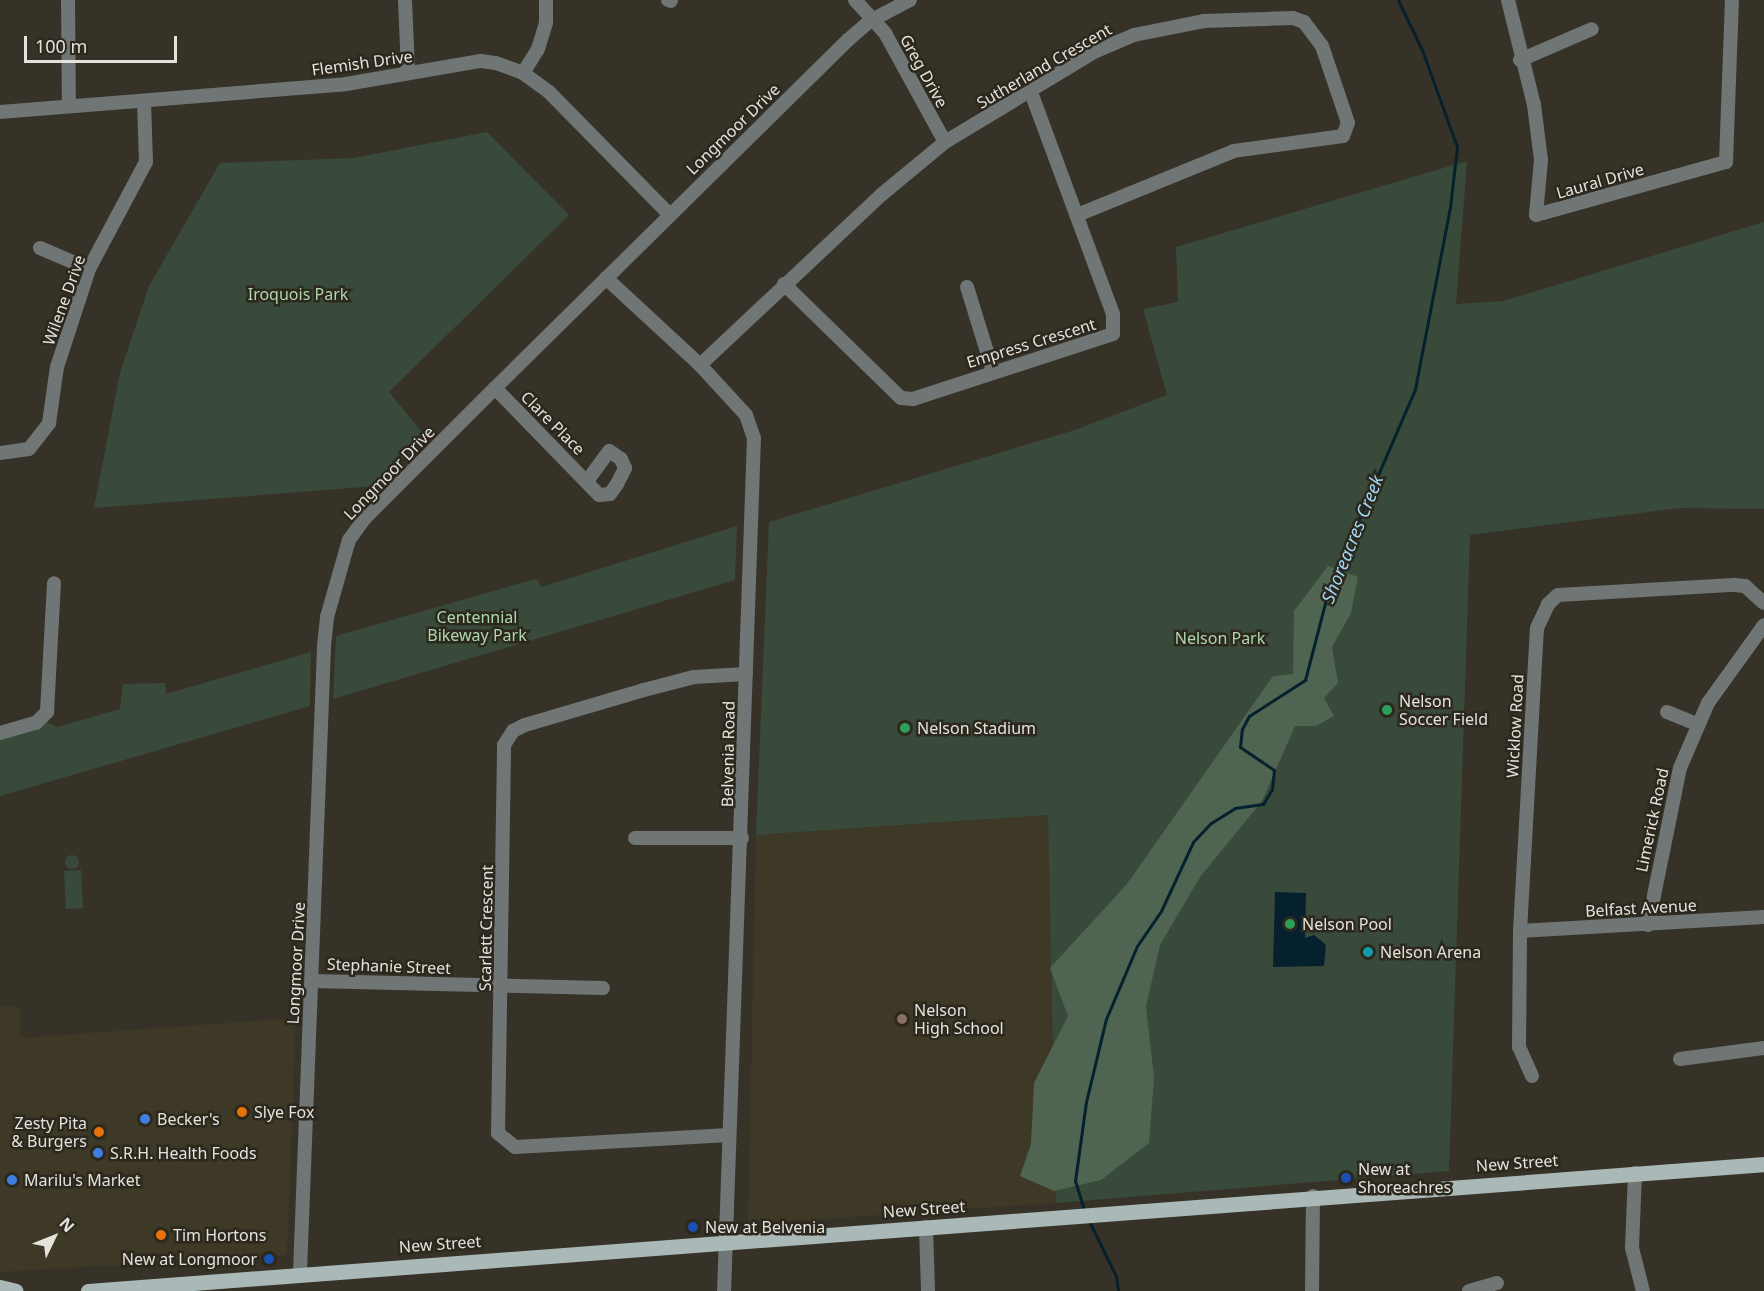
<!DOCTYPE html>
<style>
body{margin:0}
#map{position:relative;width:1764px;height:1291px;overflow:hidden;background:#363227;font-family:"Noto Sans",sans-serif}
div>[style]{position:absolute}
.built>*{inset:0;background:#3e3927}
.green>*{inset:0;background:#394a3a}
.round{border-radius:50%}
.forest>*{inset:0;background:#506551}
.water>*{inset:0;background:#05212d}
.stream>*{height:3px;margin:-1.5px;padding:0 1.5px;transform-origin:1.5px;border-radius:1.5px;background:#05212d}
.minor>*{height:14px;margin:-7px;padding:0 7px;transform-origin:7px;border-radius:7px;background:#6f7675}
.major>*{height:15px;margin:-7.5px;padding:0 7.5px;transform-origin:7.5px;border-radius:7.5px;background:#aab9b7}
.dots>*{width:16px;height:16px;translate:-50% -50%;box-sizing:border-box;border:3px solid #2c281d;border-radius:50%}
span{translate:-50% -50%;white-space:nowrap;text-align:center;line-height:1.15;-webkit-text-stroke:5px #2c281d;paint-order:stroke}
.street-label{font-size:16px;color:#e4e2db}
.park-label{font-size:16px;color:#add7ae}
.poi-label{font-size:16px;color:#e4e2db}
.left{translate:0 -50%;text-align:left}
.right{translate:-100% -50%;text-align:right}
.water-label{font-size:18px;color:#9fd8f5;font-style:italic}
.north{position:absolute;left:24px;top:1207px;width:60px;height:60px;-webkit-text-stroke:4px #2c281d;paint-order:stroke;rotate:47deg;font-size:16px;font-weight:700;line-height:24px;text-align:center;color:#e4e2db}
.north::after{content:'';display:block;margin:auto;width:21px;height:27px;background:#e4e2db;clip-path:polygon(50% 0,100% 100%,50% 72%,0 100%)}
.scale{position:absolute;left:24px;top:36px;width:153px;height:27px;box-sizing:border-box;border:3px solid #e4e2db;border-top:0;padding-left:8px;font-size:18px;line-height:21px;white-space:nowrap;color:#e4e2db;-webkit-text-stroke:4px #2c281d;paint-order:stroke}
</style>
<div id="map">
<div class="built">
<i style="clip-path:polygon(1048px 815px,1056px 1203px,748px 1224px,756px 835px)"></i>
<i style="clip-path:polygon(0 1006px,20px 1007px,21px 1038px,296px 1018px,287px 1255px,0 1272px)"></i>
</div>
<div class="green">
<i style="clip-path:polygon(487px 132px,569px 215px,389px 392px,426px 437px,377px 486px,94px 508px,120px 373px,149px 286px,220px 163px,354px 158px)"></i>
<i style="clip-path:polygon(1467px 161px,1456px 304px,1503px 301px,1764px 222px,1764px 509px,1679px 508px,1470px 535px,1449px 1171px,1056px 1203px,1048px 815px,756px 835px,769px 522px,1075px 430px,1167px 395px,1143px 309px,1178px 302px,1176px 247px)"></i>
<i style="clip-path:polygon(737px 526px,735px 580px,333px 699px,336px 636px,532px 580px,538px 580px,541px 587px)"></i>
<i style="clip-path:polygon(311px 652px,310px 706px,0 796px,0 739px,46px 721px,57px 727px,120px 709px,123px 684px,165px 683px,166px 694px)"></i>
<i class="round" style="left:65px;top:855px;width:14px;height:14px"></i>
<i style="clip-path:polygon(81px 870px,83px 908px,66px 909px,64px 871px)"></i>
</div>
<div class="forest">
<i style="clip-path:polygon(1328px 566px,1358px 577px,1351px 613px,1332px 647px,1338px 683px,1324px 698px,1334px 716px,1316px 726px,1295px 726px,1262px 801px,1200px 877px,1160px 945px,1146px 1006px,1154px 1078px,1149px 1143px,1101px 1180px,1054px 1191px,1020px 1176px,1031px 1144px,1034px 1083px,1068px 1016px,1050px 968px,1127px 884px,1273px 676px,1293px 674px,1294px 611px)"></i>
</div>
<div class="water">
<i style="clip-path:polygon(1275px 892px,1306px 893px,1305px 938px,1314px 935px,1326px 945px,1324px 966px,1273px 967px)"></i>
</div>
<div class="stream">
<i style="left:1084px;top:1210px;width:30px;rotate:-107deg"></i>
<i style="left:1075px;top:1181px;width:80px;rotate:-82.1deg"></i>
<i style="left:1086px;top:1102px;width:85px;rotate:-76.5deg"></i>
<i style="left:1106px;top:1019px;width:79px;rotate:-67deg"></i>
<i style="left:1137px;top:946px;width:42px;rotate:-55.6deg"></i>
<i style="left:1161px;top:911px;width:76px;rotate:-65.1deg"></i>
<i style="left:1193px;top:842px;width:26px;rotate:-47deg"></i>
<i style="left:1211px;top:823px;width:28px;rotate:-32deg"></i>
<i style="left:1235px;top:808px;width:28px;rotate:-8deg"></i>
<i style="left:1263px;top:804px;width:17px;rotate:-59deg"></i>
<i style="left:1272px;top:789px;width:19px;rotate:-84deg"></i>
<i style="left:1274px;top:770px;width:41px;rotate:-145.9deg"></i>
<i style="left:1240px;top:747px;width:18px;rotate:-84deg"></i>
<i style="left:1242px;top:729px;width:15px;rotate:-62deg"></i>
<i style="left:1249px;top:716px;width:67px;rotate:-32.7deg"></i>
<i style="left:1305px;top:680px;width:95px;rotate:-75.4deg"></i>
<i style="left:1329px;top:588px;width:217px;rotate:-66.6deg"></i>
<i style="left:1415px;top:389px;width:185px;rotate:-79.1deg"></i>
<i style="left:1450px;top:207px;width:60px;rotate:-83.3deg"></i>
<i style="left:1457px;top:147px;width:103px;rotate:-109.8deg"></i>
<i style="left:1422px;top:50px;width:55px;rotate:-115.6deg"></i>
<i style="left:1089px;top:1221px;width:61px;rotate:63.9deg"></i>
<i style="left:1116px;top:1276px;width:15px;rotate:82deg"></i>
</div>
<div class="minor">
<i style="left:68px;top:0;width:106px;rotate:89.5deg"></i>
<i style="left:405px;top:0;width:72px;rotate:87.6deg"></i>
<i style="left:668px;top:0;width:3px;rotate:18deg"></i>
<i style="left:855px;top:0;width:45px;rotate:47.7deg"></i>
<i style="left:885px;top:33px;width:124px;rotate:61.2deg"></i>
<i style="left:1508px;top:0;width:108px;rotate:76.1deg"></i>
<i style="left:1534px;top:105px;width:55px;rotate:82.7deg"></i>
<i style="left:1541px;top:160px;width:55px;rotate:95.2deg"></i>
<i style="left:1536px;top:215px;width:197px;rotate:-15.6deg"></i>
<i style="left:1726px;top:162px;width:162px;rotate:-87.9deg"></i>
<i style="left:1520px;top:60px;width:78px;rotate:-23.3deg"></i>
<i style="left:523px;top:73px;width:28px;rotate:-58deg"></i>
<i style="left:538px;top:49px;width:28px;rotate:-73deg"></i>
<i style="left:546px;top:22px;width:22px;rotate:-90deg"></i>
<i style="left:0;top:112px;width:347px;rotate:-4.6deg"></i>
<i style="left:346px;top:84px;width:137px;rotate:-9.7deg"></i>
<i style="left:481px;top:61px;width:15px;rotate:8deg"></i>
<i style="left:496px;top:63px;width:29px;rotate:20deg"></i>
<i style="left:523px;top:73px;width:32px;rotate:36deg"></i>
<i style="left:549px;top:92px;width:171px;rotate:45.5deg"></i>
<i style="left:40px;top:248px;width:53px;rotate:23.2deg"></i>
<i style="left:606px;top:278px;width:128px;rotate:42.8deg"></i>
<i style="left:700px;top:365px;width:68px;rotate:47.4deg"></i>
<i style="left:746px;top:415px;width:24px;rotate:71deg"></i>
<i style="left:754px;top:438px;width:854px;rotate:92.01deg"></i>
<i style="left:784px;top:284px;width:163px;rotate:44.3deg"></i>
<i style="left:901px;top:398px;width:12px;rotate:5deg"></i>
<i style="left:913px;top:399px;width:210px;rotate:-18deg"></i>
<i style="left:1113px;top:334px;width:20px;rotate:-90deg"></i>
<i style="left:1113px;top:314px;width:239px;rotate:-110.3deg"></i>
<i style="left:967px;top:287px;width:88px;rotate:72.8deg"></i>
<i style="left:700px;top:365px;width:248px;rotate:-43.2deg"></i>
<i style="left:881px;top:195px;width:83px;rotate:-39.6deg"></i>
<i style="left:945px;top:142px;width:176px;rotate:-31.1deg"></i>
<i style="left:1096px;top:51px;width:41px;rotate:-22.8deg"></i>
<i style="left:1134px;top:35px;width:71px;rotate:-11.3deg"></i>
<i style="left:1204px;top:21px;width:89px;rotate:-1.9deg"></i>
<i style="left:1293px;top:18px;width:12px;rotate:20deg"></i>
<i style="left:1304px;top:22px;width:30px;rotate:53deg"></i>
<i style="left:1322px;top:46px;width:81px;rotate:71.3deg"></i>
<i style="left:1348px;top:123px;width:14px;rotate:111deg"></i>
<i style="left:1343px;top:136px;width:110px;rotate:172.2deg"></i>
<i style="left:1234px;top:151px;width:170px;rotate:157.8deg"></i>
<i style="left:495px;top:388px;width:149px;rotate:45.8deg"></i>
<i style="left:599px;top:495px;width:11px;rotate:-5deg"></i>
<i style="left:610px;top:494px;width:12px;rotate:-55deg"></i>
<i style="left:617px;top:484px;width:18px;rotate:-63deg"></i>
<i style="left:625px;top:468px;width:10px;rotate:-114deg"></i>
<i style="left:621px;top:459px;width:14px;rotate:-146deg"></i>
<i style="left:609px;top:451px;width:37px;rotate:126deg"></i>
<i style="left:0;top:453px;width:29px;rotate:-8deg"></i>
<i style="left:29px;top:449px;width:33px;rotate:-52deg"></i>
<i style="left:49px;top:423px;width:57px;rotate:-81.9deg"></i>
<i style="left:57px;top:367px;width:103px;rotate:-71.9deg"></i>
<i style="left:89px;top:269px;width:121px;rotate:-62deg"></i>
<i style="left:146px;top:162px;width:61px;rotate:-91.9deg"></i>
<i style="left:1667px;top:712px;width:32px;rotate:22deg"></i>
<i style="left:0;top:733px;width:37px;rotate:-16deg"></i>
<i style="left:36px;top:723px;width:16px;rotate:-45deg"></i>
<i style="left:47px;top:712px;width:129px;rotate:-86.9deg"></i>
<i style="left:635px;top:838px;width:107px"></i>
<i style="left:1648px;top:925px;width:160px;rotate:-78.5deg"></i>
<i style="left:1680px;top:768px;width:71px;rotate:-66.7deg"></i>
<i style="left:1708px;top:703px;width:96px;rotate:-54.3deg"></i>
<i style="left:1520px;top:931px;width:244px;rotate:-3.3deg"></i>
<i style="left:312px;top:981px;width:291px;rotate:1.4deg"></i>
<i style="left:1680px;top:1059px;width:85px;rotate:-7.5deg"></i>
<i style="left:1532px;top:1076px;width:32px;rotate:-114deg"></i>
<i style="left:1519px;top:1047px;width:116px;rotate:-89.5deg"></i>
<i style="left:1520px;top:931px;width:303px;rotate:-86.8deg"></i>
<i style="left:1537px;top:628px;width:26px;rotate:-65deg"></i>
<i style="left:1548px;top:604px;width:13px;rotate:-42deg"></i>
<i style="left:1558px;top:595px;width:176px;rotate:-3.3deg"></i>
<i style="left:1734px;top:585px;width:11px;rotate:5deg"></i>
<i style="left:1745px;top:586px;width:25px;rotate:42deg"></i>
<i style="left:729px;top:1135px;width:214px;rotate:176.8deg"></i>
<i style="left:515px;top:1147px;width:22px;rotate:-141deg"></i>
<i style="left:498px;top:1133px;width:388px;rotate:-89.1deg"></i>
<i style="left:504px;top:745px;width:17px;rotate:-57deg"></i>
<i style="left:513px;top:731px;width:13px;rotate:-27deg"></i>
<i style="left:525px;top:725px;width:124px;rotate:-16.4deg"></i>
<i style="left:644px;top:690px;width:52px;rotate:-14.6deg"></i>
<i style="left:694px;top:677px;width:52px;rotate:-3.3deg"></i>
<i style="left:1635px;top:1173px;width:75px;rotate:92.3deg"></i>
<i style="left:1632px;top:1248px;width:44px;rotate:75.7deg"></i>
<i style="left:926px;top:1227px;width:64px;rotate:88.2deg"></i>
<i style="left:300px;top:1272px;width:626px;rotate:-87.8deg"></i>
<i style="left:324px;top:646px;width:29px;rotate:-84deg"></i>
<i style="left:327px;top:617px;width:80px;rotate:-74.1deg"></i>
<i style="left:349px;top:540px;width:26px;rotate:-54deg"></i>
<i style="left:364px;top:519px;width:185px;rotate:-45deg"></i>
<i style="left:495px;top:388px;width:496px;rotate:-44.6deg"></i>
<i style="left:848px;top:40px;width:29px;rotate:-41deg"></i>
<i style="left:870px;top:21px;width:45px;rotate:-27.7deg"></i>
<i style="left:1312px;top:1291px;width:95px;rotate:-89.4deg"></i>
<i style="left:1469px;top:1291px;width:29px;rotate:-16deg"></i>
</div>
<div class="major">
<i style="left:0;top:1287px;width:16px;rotate:14deg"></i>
<i style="left:88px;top:1291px;width:1681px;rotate:-4.33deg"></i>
</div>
<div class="dots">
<i style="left:1387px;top:710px;background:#2e9e5b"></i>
<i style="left:905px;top:728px;background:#2e9e5b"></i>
<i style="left:1290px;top:924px;background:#2e9e5b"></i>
<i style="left:1368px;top:952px;background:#0f9aa8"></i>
<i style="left:902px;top:1019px;background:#8d6e63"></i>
<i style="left:242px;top:1112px;background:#e8710a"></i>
<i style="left:145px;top:1119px;background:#3f7fe0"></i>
<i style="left:99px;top:1132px;background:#e8710a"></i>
<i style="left:98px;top:1153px;background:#3f7fe0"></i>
<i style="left:1346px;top:1178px;background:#1a4fb4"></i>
<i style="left:12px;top:1180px;background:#3f7fe0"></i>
<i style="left:693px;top:1227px;background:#1a4fb4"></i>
<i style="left:161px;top:1235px;background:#e8710a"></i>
<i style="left:269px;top:1259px;background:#1a4fb4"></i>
</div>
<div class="street-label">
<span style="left:362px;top:63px;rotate:-8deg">Flemish Drive</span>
<span style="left:1044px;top:66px;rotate:-30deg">Sutherland Crescent</span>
<span style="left:924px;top:71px;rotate:61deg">Greg Drive</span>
<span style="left:733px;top:129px;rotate:-44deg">Longmoor Drive</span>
<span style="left:1600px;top:181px;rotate:-16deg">Laural Drive</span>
<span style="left:64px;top:300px;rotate:-70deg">Wilene Drive</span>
<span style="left:1031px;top:343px;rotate:-17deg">Empress Crescent</span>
<span style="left:553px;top:423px;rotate:45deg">Clare Place</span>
<span style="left:389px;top:473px;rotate:-46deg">Longmoor Drive</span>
<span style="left:1515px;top:726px;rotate:-87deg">Wicklow Road</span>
<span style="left:728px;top:754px;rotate:-89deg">Belvenia Road</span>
<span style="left:1652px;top:820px;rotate:-78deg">Limerick Road</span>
<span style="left:1641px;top:908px;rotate:-3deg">Belfast Avenue</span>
<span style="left:486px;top:928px;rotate:-89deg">Scarlett Crescent</span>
<span style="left:296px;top:963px;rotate:-87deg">Longmoor Drive</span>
<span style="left:389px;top:966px;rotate:2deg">Stephanie Street</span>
<span style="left:1517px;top:1163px;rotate:-4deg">New Street</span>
<span style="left:924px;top:1209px;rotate:-4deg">New Street</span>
<span style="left:440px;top:1244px;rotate:-4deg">New Street</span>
</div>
<div class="park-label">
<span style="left:298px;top:294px">Iroquois Park</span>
<span style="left:477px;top:626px">Centennial<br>Bikeway Park</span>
<span style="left:1220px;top:638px">Nelson Park</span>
</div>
<div class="poi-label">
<span class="left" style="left:1399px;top:710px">Nelson<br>Soccer Field</span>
<span class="left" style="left:917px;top:728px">Nelson Stadium</span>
<span class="left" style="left:1302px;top:924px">Nelson Pool</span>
<span class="left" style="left:1380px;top:952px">Nelson Arena</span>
<span class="left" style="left:914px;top:1019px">Nelson<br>High School</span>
<span class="left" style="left:254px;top:1112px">Slye Fox</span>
<span class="left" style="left:157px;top:1119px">Becker's</span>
<span class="right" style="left:87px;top:1132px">Zesty Pita<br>&amp; Burgers</span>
<span class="left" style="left:110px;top:1153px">S.R.H. Health Foods</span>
<span class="left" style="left:1358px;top:1178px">New at<br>Shoreachres</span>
<span class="left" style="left:24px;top:1180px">Marilu's Market</span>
<span class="left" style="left:705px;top:1227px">New at Belvenia</span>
<span class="left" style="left:173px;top:1235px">Tim Hortons</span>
<span class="right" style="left:257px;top:1259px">New at Longmoor</span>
</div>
<div class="water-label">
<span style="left:1352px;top:539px;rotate:-68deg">Shoreacres Creek</span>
</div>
<div class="north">N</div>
<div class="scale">100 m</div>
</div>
